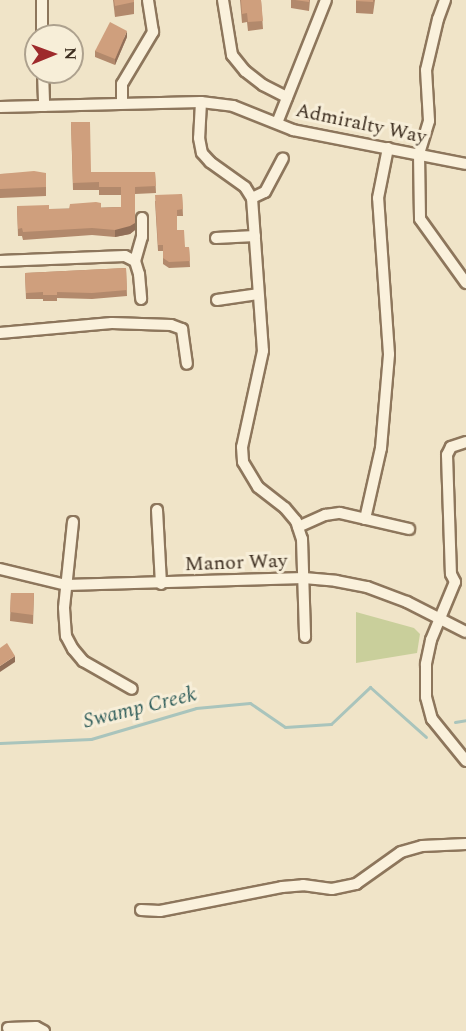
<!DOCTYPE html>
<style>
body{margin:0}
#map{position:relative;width:466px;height:1031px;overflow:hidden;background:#f0e4c8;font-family:Spectral,serif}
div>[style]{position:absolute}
.green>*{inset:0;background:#c9cf9b}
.stream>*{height:3px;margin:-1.5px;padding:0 1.5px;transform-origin:1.5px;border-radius:1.5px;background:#a9c4bc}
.roads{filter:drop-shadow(2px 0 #8d765c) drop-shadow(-2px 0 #8d765c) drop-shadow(0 2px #8d765c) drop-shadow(0 -2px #8d765c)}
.minor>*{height:10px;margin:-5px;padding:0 5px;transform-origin:5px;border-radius:5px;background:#faf1dc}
.wall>*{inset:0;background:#b2896c}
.shaded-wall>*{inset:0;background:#916f58}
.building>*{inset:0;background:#cf9f7d}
span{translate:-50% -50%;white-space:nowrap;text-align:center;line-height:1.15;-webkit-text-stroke:6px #f7eed8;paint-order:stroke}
.street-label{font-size:20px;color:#3d2e20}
.water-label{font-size:21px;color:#2f5d5a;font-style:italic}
.north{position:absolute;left:24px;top:24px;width:60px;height:60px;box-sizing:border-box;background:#f7eed8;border:2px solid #ada18e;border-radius:50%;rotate:89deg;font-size:16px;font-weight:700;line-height:24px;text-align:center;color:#3d2e20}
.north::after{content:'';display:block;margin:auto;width:21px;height:27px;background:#9e2a2b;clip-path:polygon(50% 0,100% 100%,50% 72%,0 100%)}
</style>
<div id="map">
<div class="green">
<i style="clip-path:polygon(356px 612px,414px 628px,420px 634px,417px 653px,356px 663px)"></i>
</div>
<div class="stream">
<i style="left:455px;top:722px;width:11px;rotate:-10deg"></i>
<i style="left:0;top:743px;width:91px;rotate:-2.5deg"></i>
<i style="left:91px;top:739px;width:109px;rotate:-16.4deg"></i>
<i style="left:196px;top:708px;width:54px;rotate:-5.3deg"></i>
<i style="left:250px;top:703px;width:42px;rotate:34.4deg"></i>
<i style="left:285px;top:727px;width:46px;rotate:-3.7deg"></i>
<i style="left:331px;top:724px;width:54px;rotate:-43.5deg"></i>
<i style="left:370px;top:687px;width:75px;rotate:41.8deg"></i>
</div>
<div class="roads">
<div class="minor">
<i style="left:42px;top:0;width:36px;rotate:90deg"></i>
<i style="left:223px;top:0;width:56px;rotate:80.7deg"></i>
<i style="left:232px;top:55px;width:21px;rotate:51deg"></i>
<i style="left:245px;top:71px;width:23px;rotate:38deg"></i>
<i style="left:263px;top:85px;width:27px;rotate:27deg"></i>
<i style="left:445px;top:0;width:20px;rotate:110deg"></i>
<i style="left:438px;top:19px;width:52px;rotate:103.2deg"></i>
<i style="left:426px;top:70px;width:51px;rotate:86.6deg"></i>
<i style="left:429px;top:121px;width:34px;rotate:107deg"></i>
<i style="left:419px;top:154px;width:65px;rotate:89.1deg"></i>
<i style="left:420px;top:219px;width:79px;rotate:54.3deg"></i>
<i style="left:43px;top:72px;width:34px;rotate:88deg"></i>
<i style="left:201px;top:102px;width:36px;rotate:93deg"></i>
<i style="left:199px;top:138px;width:15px;rotate:79deg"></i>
<i style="left:202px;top:153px;width:12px;rotate:48deg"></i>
<i style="left:210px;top:162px;width:43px;rotate:35.5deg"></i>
<i style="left:245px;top:187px;width:13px;rotate:58deg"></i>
<i style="left:252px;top:198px;width:153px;rotate:85.9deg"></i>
<i style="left:263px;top:351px;width:98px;rotate:102.3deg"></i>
<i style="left:242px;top:447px;width:15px;rotate:86deg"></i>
<i style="left:243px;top:462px;width:29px;rotate:59deg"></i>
<i style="left:258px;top:487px;width:34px;rotate:38deg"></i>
<i style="left:285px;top:508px;width:17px;rotate:50deg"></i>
<i style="left:296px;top:521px;width:19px;rotate:72deg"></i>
<i style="left:302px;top:539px;width:98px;rotate:88.2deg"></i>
<i style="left:122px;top:103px;width:19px;rotate:-90deg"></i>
<i style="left:122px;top:84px;width:61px;rotate:-59.2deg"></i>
<i style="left:153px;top:32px;width:32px;rotate:-99deg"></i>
<i style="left:0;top:107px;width:201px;rotate:-1.4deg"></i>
<i style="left:201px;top:102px;width:32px;rotate:7deg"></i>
<i style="left:233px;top:106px;width:65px;rotate:21.8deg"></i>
<i style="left:293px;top:130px;width:176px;rotate:11.1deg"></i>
<i style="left:277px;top:123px;width:132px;rotate:-68.3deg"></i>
<i style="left:252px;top:198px;width:14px;rotate:-25deg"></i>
<i style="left:265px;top:192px;width:38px;rotate:-62deg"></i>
<i style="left:216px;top:238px;width:39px;rotate:-3deg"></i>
<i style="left:0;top:261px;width:125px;rotate:-2.3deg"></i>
<i style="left:125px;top:256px;width:11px;rotate:27deg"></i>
<i style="left:135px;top:261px;width:14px;rotate:73deg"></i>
<i style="left:139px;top:274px;width:25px;rotate:85deg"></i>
<i style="left:135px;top:261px;width:25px;rotate:-74deg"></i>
<i style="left:142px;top:237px;width:19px;rotate:-90deg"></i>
<i style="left:217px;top:300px;width:41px;rotate:-8.3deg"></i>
<i style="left:0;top:333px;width:112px;rotate:-5.1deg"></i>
<i style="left:112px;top:323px;width:59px;rotate:1.9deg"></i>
<i style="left:171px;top:325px;width:12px;rotate:20deg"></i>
<i style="left:182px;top:329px;width:35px;rotate:82deg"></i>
<i style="left:466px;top:442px;width:16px;rotate:162deg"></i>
<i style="left:451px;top:447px;width:9px;rotate:117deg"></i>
<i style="left:447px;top:455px;width:119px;rotate:88.1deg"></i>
<i style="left:451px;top:574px;width:9px;rotate:63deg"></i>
<i style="left:455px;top:582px;width:63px;rotate:112.5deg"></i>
<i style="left:431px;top:640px;width:25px;rotate:102deg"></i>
<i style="left:426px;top:664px;width:33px;rotate:90deg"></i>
<i style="left:426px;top:697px;width:23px;rotate:75deg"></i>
<i style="left:432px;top:719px;width:54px;rotate:51deg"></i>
<i style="left:157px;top:510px;width:74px;rotate:86.9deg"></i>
<i style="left:365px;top:519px;width:73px;rotate:-77.3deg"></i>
<i style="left:381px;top:448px;width:94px;rotate:-85.1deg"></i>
<i style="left:389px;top:354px;width:156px;rotate:-94deg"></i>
<i style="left:378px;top:198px;width:51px;rotate:-78.7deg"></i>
<i style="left:73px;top:522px;width:86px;rotate:96deg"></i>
<i style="left:64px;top:608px;width:28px;rotate:86deg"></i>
<i style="left:66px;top:636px;width:15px;rotate:62deg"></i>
<i style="left:73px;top:649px;width:16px;rotate:50deg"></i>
<i style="left:83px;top:661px;width:56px;rotate:29.7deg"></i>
<i style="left:298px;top:527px;width:30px;rotate:-24deg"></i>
<i style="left:325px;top:515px;width:15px;rotate:-8deg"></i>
<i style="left:340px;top:513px;width:71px;rotate:13.1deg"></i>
<i style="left:0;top:569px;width:68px;rotate:13.6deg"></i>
<i style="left:66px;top:585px;width:238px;rotate:-1.7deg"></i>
<i style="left:304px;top:578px;width:32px;rotate:5deg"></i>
<i style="left:336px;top:581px;width:32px;rotate:11deg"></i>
<i style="left:367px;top:587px;width:43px;rotate:20.6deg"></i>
<i style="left:407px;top:602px;width:66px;rotate:27deg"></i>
<i style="left:141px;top:910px;width:19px;rotate:3deg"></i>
<i style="left:160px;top:911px;width:124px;rotate:-11.1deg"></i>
<i style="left:282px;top:887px;width:21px;rotate:-5deg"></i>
<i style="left:303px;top:885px;width:29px;rotate:8deg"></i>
<i style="left:332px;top:889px;width:25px;rotate:-12deg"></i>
<i style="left:356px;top:884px;width:55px;rotate:-35.4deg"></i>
<i style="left:401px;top:852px;width:22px;rotate:-16deg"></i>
<i style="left:422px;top:846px;width:44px;rotate:-2.6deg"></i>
<i style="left:8px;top:1028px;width:28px;rotate:-2deg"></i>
<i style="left:36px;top:1027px;width:9px;rotate:27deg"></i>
</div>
</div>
<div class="wall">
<i style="clip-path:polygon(113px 0,134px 0,134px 14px,115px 17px)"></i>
<i style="clip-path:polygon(240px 0,261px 0,263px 29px,248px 31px,247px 22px,242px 23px)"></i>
<i style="clip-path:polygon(291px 0,310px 0,309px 11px,291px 8px)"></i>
<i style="clip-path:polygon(356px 0,375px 0,373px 14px,356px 13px)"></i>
<i style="clip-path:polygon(127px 37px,115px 65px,95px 57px,95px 51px)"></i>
<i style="clip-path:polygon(71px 122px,91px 172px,155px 172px,156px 193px,135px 194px,135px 230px,130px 234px,115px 237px,92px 235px,23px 240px,22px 236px,18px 236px,17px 206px,49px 209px,121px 207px,121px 195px,99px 195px,99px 190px,73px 190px)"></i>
<i style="clip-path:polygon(46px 173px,46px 196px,0 198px,0 174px)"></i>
<i style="clip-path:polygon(182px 194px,183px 216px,177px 216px,177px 230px,185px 247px,189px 247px,190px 267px,169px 268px,163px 264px,163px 251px,158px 251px,155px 201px)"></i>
<i style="clip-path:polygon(126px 268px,127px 296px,92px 299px,57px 298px,57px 301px,43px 301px,43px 299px,26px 299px,25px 273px)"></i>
<i style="clip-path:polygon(11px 593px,34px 593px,33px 624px,10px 621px)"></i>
</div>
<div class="shaded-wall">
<i style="clip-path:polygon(127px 31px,127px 37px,115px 65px,115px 59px)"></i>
<i style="clip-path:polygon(135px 187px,135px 230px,130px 234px,115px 237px,115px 230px)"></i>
<i style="clip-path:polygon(15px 656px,15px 662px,0 672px,0 666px)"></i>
</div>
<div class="building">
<i style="clip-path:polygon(114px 0,134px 0,134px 2px,115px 6px)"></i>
<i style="clip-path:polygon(241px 0,261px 0,263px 21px,248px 22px,247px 13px,242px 14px)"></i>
<i style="clip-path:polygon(295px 0,309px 0,309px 2px)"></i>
<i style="clip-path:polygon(356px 0,373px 0,373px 2px,356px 1px)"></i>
<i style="clip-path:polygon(110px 22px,127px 31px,115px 59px,95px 51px)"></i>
<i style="clip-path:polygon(71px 122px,90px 122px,91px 172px,155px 172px,156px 186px,135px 187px,135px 223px,130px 226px,115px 230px,92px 228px,23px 232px,22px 228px,18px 229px,17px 206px,49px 205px,49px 209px,69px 209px,70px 204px,96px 202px,101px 203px,101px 208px,121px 207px,121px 187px,99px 187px,99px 182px,73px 183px)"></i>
<i style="clip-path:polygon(34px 171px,46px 173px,46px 187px,0 189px,0 174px)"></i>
<i style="clip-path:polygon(182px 194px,183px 209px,177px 210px,177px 230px,184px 230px,185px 247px,189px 247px,190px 261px,169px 262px,163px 258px,163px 245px,158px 245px,155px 195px)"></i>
<i style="clip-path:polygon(126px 268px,127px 290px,92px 293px,57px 292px,57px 295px,43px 295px,43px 292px,26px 293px,25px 273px)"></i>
<i style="clip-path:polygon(11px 593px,34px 593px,33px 615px,10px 612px)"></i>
<i style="clip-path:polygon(7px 643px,15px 656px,0 666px,0 648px)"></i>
</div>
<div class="street-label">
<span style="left:361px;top:124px;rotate:12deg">Admiralty Way</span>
<span style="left:236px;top:563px;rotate:-2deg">Manor Way</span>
</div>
<div class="water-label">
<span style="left:140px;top:708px;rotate:-14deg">Swamp Creek</span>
</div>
<div class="north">N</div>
</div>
